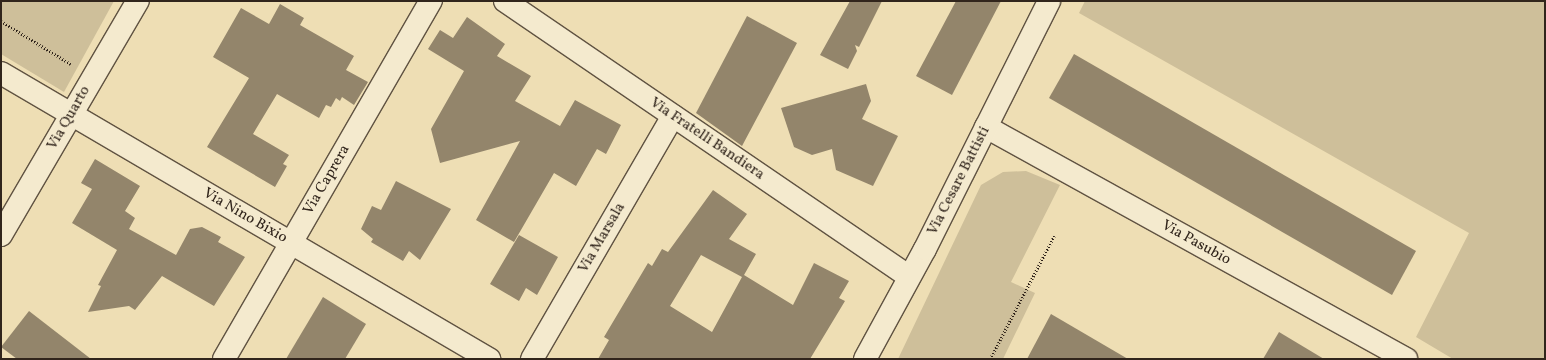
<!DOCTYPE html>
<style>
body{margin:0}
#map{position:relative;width:1546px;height:360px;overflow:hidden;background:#eedeb4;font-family:Vollkorn,serif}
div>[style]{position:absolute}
.green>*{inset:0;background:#cebf9a}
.building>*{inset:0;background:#93856b}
.path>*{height:2.5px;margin-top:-1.25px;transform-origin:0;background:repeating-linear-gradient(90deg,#31251c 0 1px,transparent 0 3px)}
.roads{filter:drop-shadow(1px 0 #605342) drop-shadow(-1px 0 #605342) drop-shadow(0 1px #605342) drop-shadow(0 -1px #605342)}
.minor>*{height:22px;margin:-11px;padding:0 11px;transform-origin:11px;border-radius:11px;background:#f4eace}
span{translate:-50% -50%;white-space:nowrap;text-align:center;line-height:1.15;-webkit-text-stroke:4px #f4eace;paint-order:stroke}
.street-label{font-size:15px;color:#31251c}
.frame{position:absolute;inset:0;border:2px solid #31251c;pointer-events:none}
</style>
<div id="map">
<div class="green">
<i style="clip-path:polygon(1px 1px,114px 1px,64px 92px,1px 54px)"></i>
<i style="clip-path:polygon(1085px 1px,1545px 1px,1545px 359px,1453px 359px,1416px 337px,1469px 233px,1079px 13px)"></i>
<i style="clip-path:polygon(1026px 171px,1060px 185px,1011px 282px,1035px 293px,1003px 359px,898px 359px,981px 185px,1003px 172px)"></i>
</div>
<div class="building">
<i style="clip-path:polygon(850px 1px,882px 1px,859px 47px,855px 45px,857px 51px,848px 69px,820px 55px)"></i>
<i style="clip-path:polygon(956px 1px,1001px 1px,952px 95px,916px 76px)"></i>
<i style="clip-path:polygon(280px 4px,304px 18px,300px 25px,354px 56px,346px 70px,368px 82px,354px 105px,342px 97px,340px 101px,336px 98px,331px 107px,326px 105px,319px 118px,277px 94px,253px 134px,289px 155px,283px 164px,287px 166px,275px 187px,207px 147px,249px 78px,213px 57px,241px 8px,269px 24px)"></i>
<i style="clip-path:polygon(747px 16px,797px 43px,742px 146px,696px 113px)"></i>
<i style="clip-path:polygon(467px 17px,505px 44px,497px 56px,531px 76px,515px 101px,560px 126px,575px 100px,621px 125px,606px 154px,597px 149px,576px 186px,554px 173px,514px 242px,476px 220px,520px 141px,440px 163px,431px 129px,464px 71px,428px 49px,440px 30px,453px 38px)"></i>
<i style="clip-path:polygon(1074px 54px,1416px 251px,1392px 295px,1049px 98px)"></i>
<i style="clip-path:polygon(866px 84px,871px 101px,862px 119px,898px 136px,873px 186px,836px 170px,832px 149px,812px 155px,794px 147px,781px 108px)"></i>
<i style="clip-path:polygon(95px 159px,140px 186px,125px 211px,135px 218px,129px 229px,176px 255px,190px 229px,202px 227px,221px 237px,218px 242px,245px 257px,214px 306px,162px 276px,135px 310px,129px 306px,88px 312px,101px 286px,98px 285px,117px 250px,72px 223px,92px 189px,81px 183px)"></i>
<i style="clip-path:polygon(396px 181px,451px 209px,420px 260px,409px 251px,403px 261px,371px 242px,373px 239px,361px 229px,372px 206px,381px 210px)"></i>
<i style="clip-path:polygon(evenodd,713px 190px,747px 214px,729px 239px,756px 254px,744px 275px,793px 305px,814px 263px,849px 281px,839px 298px,845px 301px,810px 359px,598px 359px,609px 340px,604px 337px,648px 263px,652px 266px,662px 249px,668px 252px,713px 190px,701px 255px,742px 277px,712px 332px,670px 306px,701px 255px)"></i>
<i style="clip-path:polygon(519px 235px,558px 257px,537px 295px,526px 288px,519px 301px,490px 284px)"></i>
<i style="clip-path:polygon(323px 297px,366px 324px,345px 359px,286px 359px)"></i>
<i style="clip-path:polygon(29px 311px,91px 359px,17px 359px,1px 347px)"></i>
<i style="clip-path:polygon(1051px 314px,1128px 359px,1027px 359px)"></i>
<i style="clip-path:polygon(1279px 332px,1324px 359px,1263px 359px)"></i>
</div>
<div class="path">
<i style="left:1px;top:21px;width:82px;rotate:31.6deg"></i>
<i style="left:990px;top:359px;width:139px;rotate:-62.5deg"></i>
</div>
<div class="roads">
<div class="minor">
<i style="left:505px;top:1px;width:489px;rotate:34.3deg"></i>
<i style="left:1px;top:73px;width:566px;rotate:30.37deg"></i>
<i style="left:986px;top:127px;width:480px;rotate:28.9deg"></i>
<i style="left:1px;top:235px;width:271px;rotate:-59.7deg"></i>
<i style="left:224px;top:359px;width:414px;rotate:-60deg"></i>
<i style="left:532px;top:359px;width:281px;rotate:-59.9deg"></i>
<i style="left:865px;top:359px;width:125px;rotate:-61.4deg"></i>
<i style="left:925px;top:249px;width:277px;rotate:-63.4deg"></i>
</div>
</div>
<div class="street-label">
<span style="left:69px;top:118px;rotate:-60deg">Via Quarto</span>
<span style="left:707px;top:139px;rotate:34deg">Via Fratelli Bandiera</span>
<span style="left:327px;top:180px;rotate:-60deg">Via Caprera</span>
<span style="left:959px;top:181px;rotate:-63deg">Via Cesare Battisti</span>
<span style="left:245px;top:216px;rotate:30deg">Via Nino Bixio</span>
<span style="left:602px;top:238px;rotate:-60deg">Via Marsala</span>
<span style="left:1196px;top:243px;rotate:29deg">Via Pasubio</span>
</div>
<div class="frame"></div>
</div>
